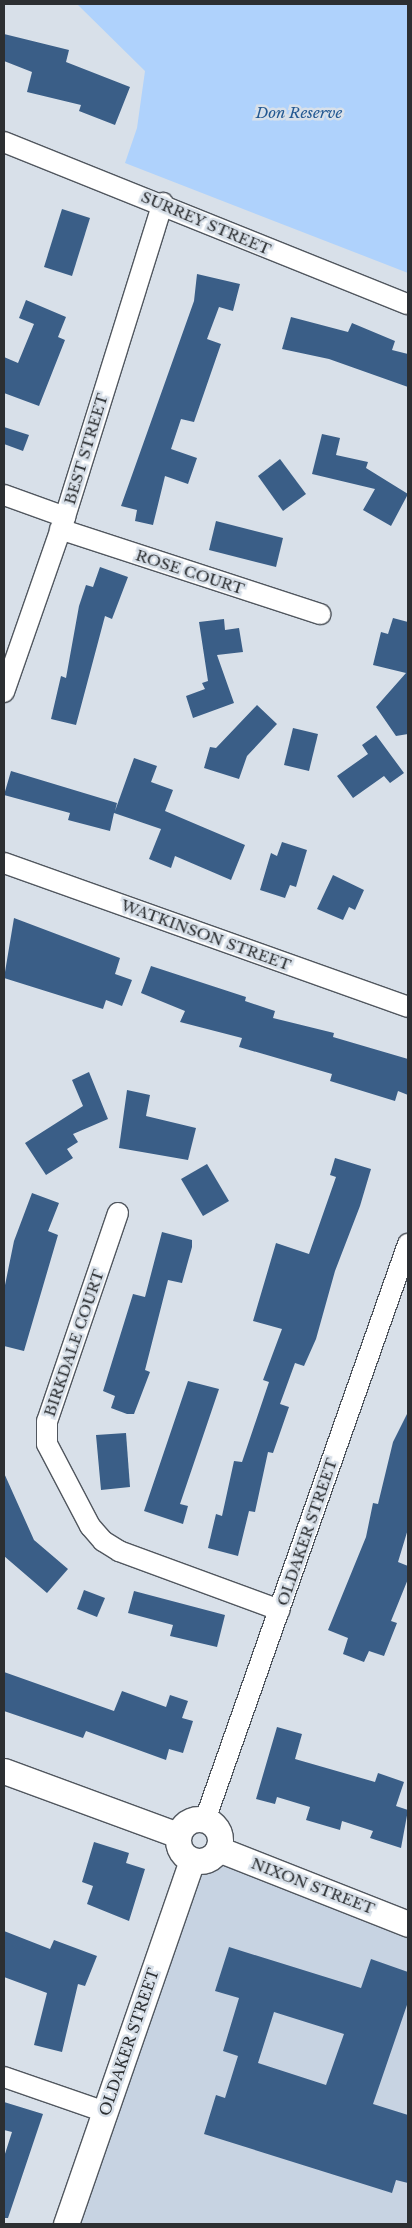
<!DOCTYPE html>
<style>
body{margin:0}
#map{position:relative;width:412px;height:2228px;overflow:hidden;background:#d8e0e9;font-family:"Libre Baskerville",serif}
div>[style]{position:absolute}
.built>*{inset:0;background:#c7d3e2}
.green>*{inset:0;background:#afd2fc}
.building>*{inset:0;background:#3a5e87}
.roads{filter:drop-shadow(1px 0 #51575f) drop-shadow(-1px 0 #51575f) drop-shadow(0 1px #51575f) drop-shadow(0 -1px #51575f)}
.minor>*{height:20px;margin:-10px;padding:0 10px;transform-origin:10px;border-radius:10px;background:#fff}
.tertiary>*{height:25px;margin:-12.5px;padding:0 12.5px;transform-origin:12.5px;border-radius:12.5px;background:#fff}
.tertiary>.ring{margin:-12.5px;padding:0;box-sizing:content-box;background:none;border:25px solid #fff;border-radius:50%}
span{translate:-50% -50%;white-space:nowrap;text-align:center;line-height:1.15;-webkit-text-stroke:5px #d8e0e9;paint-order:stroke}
.park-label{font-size:15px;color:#245992;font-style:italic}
.street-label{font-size:15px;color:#2c2f32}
.frame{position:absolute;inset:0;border:5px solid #2c2f32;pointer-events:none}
</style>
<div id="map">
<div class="built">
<i style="clip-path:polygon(230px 1864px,408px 1939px,408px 2224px,79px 2224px,199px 1876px)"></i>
</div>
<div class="green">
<i style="clip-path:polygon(77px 4px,408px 4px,408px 273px,125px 163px,137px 128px,145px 71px)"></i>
</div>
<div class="building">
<i style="clip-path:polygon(4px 34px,69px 50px,66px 62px,130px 87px,115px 125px,79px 111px,81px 105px,27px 92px,32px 72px,4px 61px)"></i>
<i style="clip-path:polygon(62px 209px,90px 218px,72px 276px,44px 267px)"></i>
<i style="clip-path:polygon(197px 274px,240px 284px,233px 311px,219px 307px,207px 339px,221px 344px,194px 422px,181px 419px,171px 449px,197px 458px,188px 484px,165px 476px,153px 525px,135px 521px,137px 510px,121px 506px,194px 301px)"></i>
<i style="clip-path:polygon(26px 300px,66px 317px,58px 337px,65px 340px,39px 406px,4px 393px,4px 357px,18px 363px,34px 324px,19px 318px)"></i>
<i style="clip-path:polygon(291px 317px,348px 332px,352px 323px,395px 341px,392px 350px,408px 354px,408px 387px,329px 359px,282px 349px)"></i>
<i style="clip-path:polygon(4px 427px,29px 435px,23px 451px,4px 444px)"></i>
<i style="clip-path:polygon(322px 434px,340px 438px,336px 455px,368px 462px,366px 468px,408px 494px,391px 526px,363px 510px,375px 489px,312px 474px)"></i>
<i style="clip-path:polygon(280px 459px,306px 494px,283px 511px,258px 476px)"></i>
<i style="clip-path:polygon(216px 521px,283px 538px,276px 567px,209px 550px)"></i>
<i style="clip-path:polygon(100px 567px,128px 577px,112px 619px,105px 616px,76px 725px,51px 719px,61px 676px,66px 678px,79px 606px,86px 585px,93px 587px)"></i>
<i style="clip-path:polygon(393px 618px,408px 622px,408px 734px,396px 736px,376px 707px,406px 673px,373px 665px,381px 632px,388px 634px)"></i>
<i style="clip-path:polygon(224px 619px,225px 630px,239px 628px,243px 652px,217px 655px,234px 703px,193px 718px,186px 696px,205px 689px,202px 683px,208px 681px,199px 622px)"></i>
<i style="clip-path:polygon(257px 705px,277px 724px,247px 756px,239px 779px,204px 768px,210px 747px,216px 748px)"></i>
<i style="clip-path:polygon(293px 728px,318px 734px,309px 771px,284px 765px)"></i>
<i style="clip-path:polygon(376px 735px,404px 773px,390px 783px,384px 776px,353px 798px,337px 776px,368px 754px,362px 745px)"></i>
<i style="clip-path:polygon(134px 758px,157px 766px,151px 782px,173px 790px,165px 811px,245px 845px,231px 880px,175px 856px,171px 868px,149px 859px,161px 829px,114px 813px,110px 831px,68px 820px,70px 813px,4px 795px,11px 771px,117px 803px,115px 811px)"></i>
<i style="clip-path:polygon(282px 842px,307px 850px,296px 887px,290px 885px,285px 898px,260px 890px,271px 853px,277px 856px)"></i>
<i style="clip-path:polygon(333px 875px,364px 890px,355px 910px,349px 907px,343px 920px,317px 909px)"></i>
<i style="clip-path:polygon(14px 918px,120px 958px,115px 974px,132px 980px,122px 1006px,106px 1000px,103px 1009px,4px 978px)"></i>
<i style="clip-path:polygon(151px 966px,246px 997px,245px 1001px,275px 1011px,273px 1018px,334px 1033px,333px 1037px,408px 1059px,408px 1095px,398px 1091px,395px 1101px,330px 1081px,332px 1074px,239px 1047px,242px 1038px,180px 1022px,185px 1011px,141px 993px)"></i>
<i style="clip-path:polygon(89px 1072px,108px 1119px,73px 1134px,78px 1142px,67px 1149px,73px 1158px,46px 1175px,25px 1143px,83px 1106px,72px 1080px)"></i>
<i style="clip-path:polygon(127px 1090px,150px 1095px,146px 1116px,196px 1128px,188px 1160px,119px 1148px)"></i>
<i style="clip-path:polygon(335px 1158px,371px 1169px,360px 1206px,335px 1271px,316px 1339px,304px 1366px,295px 1363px,280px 1404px,289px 1407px,273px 1453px,268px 1452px,255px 1512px,249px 1511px,238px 1556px,208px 1548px,216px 1514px,222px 1516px,234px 1461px,242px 1462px,269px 1382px,263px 1380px,282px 1329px,253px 1321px,276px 1243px,309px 1254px,336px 1177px,330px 1175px)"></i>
<i style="clip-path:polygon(207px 1164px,229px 1201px,203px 1216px,181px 1179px)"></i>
<i style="clip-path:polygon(32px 1193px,59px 1203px,48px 1231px,58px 1235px,24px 1351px,4px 1346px,4px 1290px,14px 1241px)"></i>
<i style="clip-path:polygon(162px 1232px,192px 1240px,192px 1247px,182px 1283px,168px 1280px,145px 1370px,150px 1372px,134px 1414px,127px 1414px,111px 1408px,115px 1396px,103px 1391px,133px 1294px,145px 1297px)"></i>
<i style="clip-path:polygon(188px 1381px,219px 1389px,180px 1504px,188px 1506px,183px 1524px,144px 1511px)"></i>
<i style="clip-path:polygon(408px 1412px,408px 1529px,398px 1562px,408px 1566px,408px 1579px,391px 1621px,397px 1623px,384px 1656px,369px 1651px,364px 1662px,343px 1654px,348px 1638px,328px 1630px,366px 1537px,373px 1503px,378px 1504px,393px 1442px)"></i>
<i style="clip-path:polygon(126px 1433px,130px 1487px,101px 1490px,96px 1435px)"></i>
<i style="clip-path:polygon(4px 1473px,34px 1540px,68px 1569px,47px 1593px,4px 1556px)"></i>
<i style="clip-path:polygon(84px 1590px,105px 1598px,97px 1617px,77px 1609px)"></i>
<i style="clip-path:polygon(134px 1591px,225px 1615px,217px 1647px,170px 1636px,173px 1625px,128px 1613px)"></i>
<i style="clip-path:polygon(4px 1672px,114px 1711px,122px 1691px,166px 1707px,170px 1695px,188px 1701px,182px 1718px,193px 1721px,183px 1753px,169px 1749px,166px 1760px,86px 1731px,83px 1738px,4px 1711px)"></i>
<i style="clip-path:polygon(277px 1727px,302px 1734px,295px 1759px,375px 1782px,378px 1773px,404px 1782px,396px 1806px,408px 1810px,401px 1848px,370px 1838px,373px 1831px,342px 1821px,340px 1830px,306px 1820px,310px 1807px,277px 1797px,275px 1804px,256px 1799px)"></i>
<i style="clip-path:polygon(94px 1842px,129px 1853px,126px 1863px,145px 1869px,129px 1921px,87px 1904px,93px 1886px,82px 1882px)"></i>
<i style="clip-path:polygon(4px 1931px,50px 1949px,54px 1940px,97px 1956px,85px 1986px,78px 1984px,62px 2052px,34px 2045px,47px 1993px,4px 1977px)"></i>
<i style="clip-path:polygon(evenodd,229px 1947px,361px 1988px,371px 1959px,408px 1972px,408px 2002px,373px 2104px,408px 2115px,408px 2183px,396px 2180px,392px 2193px,204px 2134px,216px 2095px,225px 2098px,238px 2056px,223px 2051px,239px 1998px,215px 1991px,229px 1947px,274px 2012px,344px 2034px,326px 2085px,258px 2063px,274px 2012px)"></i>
<i style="clip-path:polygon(4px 2102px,43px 2114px,8px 2218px,4px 2218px,4px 2157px,12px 2132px,4px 2130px)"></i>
</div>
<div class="roads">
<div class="minor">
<i style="left:4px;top:142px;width:435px;rotate:21.9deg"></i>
<i style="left:4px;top:495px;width:65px;rotate:19.8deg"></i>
<i style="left:60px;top:529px;width:274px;rotate:18.1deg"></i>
<i style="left:4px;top:692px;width:185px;rotate:-70.8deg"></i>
<i style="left:65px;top:517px;width:329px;rotate:-72.7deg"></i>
<i style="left:4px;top:863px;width:429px;rotate:19.6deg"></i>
<i style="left:118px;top:1213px;width:220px;rotate:108.8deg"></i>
<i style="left:47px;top:1421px;width:23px;rotate:90deg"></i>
<i style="left:47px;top:1444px;width:93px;rotate:62.3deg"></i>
<i style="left:90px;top:1526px;width:20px;rotate:49deg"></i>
<i style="left:103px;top:1541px;width:19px;rotate:32deg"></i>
<i style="left:119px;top:1551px;width:171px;rotate:20.2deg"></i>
<i style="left:205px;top:1820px;width:611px;rotate:-70.59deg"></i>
<i style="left:4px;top:2077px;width:107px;rotate:19.1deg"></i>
</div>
<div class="tertiary">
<i style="left:4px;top:1771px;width:185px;rotate:20.2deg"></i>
<i class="ring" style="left:178px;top:1819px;width:17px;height:17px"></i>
<i style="left:218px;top:1849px;width:204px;rotate:21.5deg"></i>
<i style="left:66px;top:2224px;width:385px;rotate:-70.9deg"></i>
</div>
</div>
<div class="park-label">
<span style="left:299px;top:113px">Don Reserve</span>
</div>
<div class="street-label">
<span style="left:206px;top:223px;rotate:23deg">SURREY STREET</span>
<span style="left:86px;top:449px;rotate:-73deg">BEST STREET</span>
<span style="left:190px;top:572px;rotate:18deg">ROSE COURT</span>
<span style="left:206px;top:935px;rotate:20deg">WATKINSON STREET</span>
<span style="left:74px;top:1343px;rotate:-71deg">BIRKDALE COURT</span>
<span style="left:307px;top:1532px;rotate:-71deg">OLDAKER STREET</span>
<span style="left:313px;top:1886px;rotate:21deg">NIXON STREET</span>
<span style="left:129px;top:2042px;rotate:-71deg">OLDAKER STREET</span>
</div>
<div class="frame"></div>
</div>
